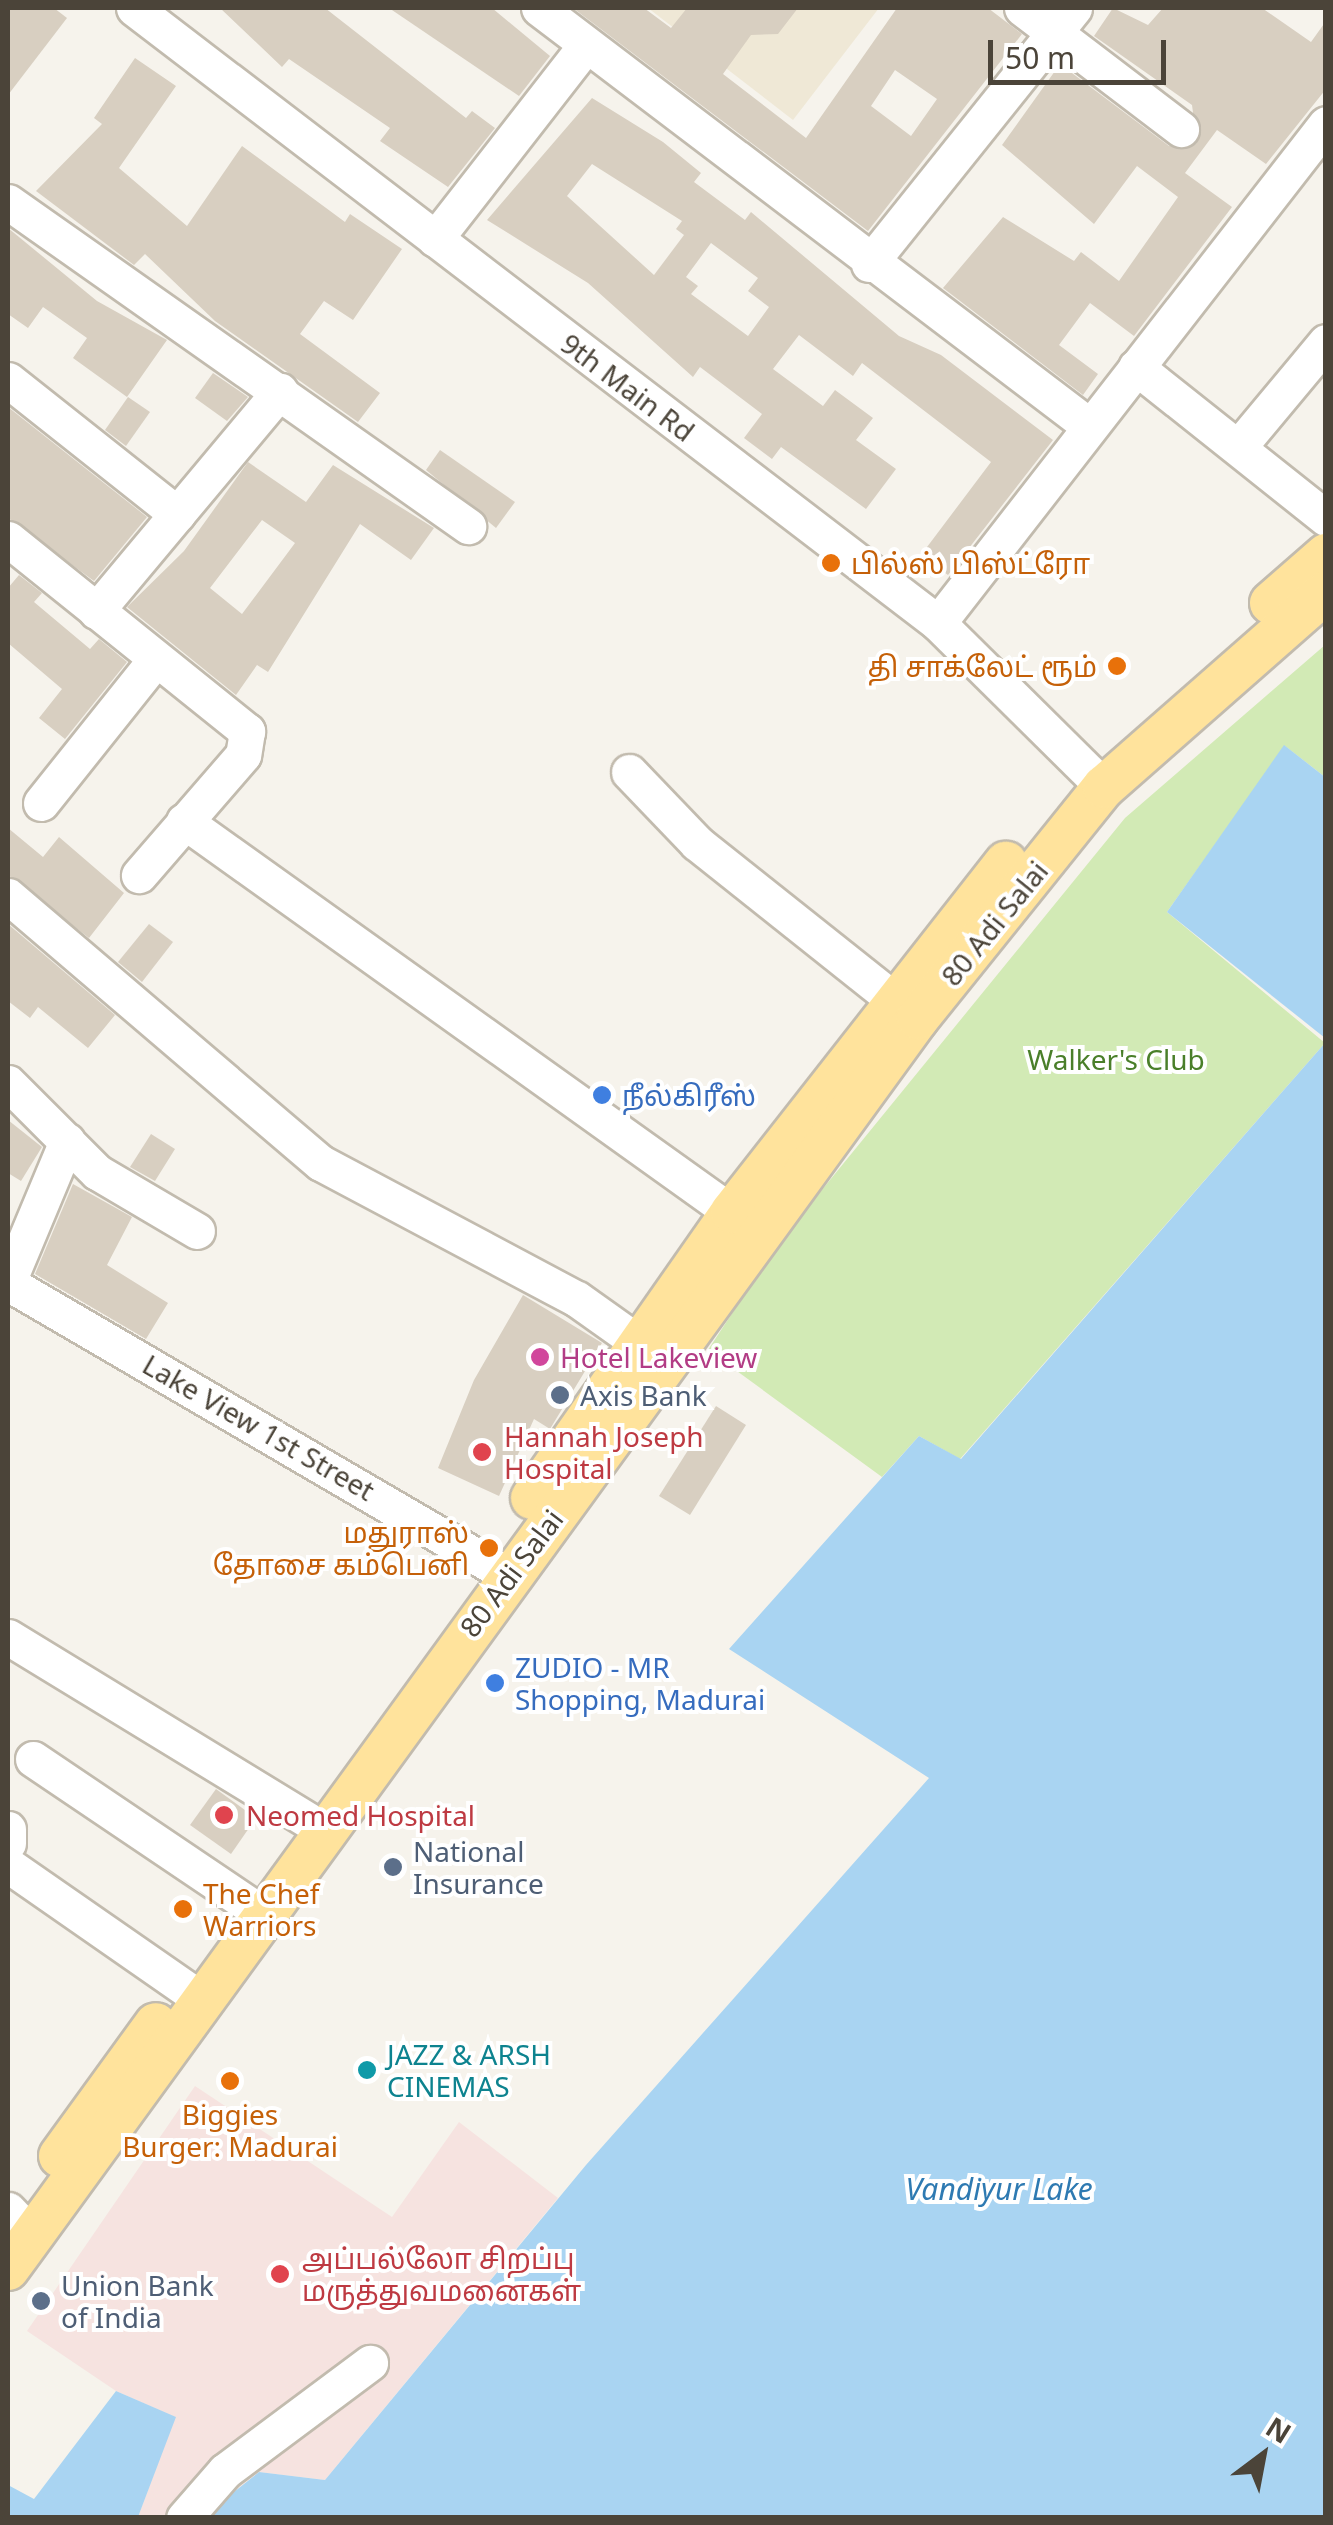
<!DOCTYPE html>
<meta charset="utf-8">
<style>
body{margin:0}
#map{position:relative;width:1333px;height:2525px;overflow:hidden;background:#f6f3ec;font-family:"Noto Sans","Noto Sans Tamil",sans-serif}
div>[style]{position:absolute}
.education>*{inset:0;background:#efe8d6}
.medical>*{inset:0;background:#f6e3e0}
.green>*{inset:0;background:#d2eab5}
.water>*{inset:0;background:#a9d4f2}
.building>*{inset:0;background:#d8cfc1}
.roads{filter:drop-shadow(2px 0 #c2bbae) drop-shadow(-2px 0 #c2bbae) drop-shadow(0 2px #c2bbae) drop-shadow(0 -2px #c2bbae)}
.minor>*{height:35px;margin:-17.5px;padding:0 17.5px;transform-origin:17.5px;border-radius:17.5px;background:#fff}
.major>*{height:42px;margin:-21px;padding:0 21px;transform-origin:21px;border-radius:21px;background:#ffe39c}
.dots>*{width:28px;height:28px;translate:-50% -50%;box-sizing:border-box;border:5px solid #fff;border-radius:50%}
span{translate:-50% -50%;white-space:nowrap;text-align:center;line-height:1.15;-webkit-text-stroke:8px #fff;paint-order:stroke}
.street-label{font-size:28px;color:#4b4439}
.food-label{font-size:28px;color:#c56008}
.left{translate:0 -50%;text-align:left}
.right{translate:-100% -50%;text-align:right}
.park-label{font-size:28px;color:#4a7f2a}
.shop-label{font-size:28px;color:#366cbe}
.hotel-label{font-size:28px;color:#b23c85}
.service-label{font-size:28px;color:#4e5e75}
.health-label{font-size:28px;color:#be3a42}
.culture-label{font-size:28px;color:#0d838f}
.water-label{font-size:30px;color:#2e7ab2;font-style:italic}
.frame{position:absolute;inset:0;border:10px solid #4b4439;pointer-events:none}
.north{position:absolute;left:1213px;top:2405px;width:100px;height:100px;-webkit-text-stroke:8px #fff;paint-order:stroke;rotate:32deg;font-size:28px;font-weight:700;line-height:40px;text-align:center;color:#4b4439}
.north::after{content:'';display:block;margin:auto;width:35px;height:45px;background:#4b4439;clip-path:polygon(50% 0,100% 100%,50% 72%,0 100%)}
.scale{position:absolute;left:988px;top:40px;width:178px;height:45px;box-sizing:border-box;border:5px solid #4b4439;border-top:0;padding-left:12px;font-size:30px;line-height:35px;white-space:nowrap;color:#4b4439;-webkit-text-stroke:8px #fff;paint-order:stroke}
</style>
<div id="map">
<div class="education">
<i style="clip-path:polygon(648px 8px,879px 8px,793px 120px)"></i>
</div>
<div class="medical">
<i style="clip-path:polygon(195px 2086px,392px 2217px,459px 2122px,558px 2198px,325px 2480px,259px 2472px,201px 2517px,138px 2517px,175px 2417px,116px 2391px,27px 2331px)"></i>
</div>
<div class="green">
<i style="clip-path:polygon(1325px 645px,1325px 777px,1285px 746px,1167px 912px,1325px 1043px,960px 1459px,919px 1436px,882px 1477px,708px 1350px,777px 1245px,1125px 818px)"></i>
</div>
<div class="water">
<i style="clip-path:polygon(1284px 745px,1325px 777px,1325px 1038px,1167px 912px)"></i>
<i style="clip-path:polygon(1325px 1043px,1325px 2517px,201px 2518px,259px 2472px,325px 2480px,586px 2165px,929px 1778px,729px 1649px,919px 1436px,961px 1459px)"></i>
<i style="clip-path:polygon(116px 2391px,176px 2417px,138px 2517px,8px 2517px,8px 2485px,34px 2499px)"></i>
</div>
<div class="building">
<i style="clip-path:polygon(8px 8px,54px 8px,67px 18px,8px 95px)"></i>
<i style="clip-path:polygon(220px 8px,325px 8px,466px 118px,472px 111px,495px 128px,448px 187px,380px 141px,390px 128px,289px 59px,282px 67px)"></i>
<i style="clip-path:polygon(389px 8px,492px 8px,550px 56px,519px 96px)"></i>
<i style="clip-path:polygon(evenodd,573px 8px,644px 8px,671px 28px,687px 8px,798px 8px,778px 34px,751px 35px,723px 74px,806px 138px,897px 8px,988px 8px,1022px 34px,868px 231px,573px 8px,895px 70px,937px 99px,911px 136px,871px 106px,895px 70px)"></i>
<i style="clip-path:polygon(1113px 8px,1148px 25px,1163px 8px,1262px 8px,1311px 42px,1326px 21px,1326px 89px,1266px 164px,1217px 130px,1185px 173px,1232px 207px,1134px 336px,1090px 303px,1059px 345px,1098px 374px,1083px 395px,943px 288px,1003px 217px,1074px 261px,1081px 252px,1119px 281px,1178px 197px,1137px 166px,1094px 224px,1002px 145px,1060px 64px,1169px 146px,1197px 143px,1192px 105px,1094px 36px)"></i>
<i style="clip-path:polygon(135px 58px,176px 86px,119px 168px,187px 226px,242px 146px,345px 222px,350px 214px,402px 249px,353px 320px,324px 301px,300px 334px,380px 393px,358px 422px,215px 321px,145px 254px,134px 265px,36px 191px,102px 124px,94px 118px)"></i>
<i style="clip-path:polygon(evenodd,592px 98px,663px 142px,701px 173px,694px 182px,745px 220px,751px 212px,899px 336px,941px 355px,1053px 440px,948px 575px,921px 555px,991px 462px,862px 363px,853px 376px,799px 335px,773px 369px,823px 406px,835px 390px,873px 418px,856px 440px,896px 469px,866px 509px,781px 447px,772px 459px,744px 438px,762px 414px,700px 367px,693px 377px,588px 283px,487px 220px,592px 98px,592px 164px,682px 221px,676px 229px,684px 235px,654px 275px,567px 196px,592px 164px,592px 98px,711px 243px,758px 278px,748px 291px,769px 307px,748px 336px,691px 294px,698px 286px,686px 277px,711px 243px)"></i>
<i style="clip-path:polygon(8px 228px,97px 301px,167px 340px,127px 397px,73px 358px,87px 338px,43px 307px,28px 328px,8px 314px)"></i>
<i style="clip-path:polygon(213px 373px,248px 397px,227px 421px,195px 398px)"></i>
<i style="clip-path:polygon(128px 397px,150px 412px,126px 446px,105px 430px)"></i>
<i style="clip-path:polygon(8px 407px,147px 517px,94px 581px,8px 518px)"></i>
<i style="clip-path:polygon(440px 450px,515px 502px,496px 528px,426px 470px)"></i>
<i style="clip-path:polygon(evenodd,248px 462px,306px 502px,333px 465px,434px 528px,411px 560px,360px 524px,268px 672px,257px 665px,236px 695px,127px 607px,184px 551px,248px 462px,262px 520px,295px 543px,242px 614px,210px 588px,262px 520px)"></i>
<i style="clip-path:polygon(19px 575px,42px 593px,34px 602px,90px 649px,99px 639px,127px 662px,65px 739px,39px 718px,62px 689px,8px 643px,8px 588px)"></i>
<i style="clip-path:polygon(8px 828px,43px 857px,59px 837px,124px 893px,89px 938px,8px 875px)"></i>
<i style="clip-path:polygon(8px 924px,115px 1015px,88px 1048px,38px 1007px,30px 1018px,8px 1001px)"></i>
<i style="clip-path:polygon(149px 924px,173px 942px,142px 982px,118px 962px)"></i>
<i style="clip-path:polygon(8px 1120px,42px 1147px,21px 1181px,8px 1173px)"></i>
<i style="clip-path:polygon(151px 1134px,175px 1149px,155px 1181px,130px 1167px)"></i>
<i style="clip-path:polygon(73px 1184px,132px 1217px,107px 1265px,168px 1303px,146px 1339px,35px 1274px)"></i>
<i style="clip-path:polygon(523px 1295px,602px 1343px,550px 1429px,534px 1419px,499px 1496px,438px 1468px,474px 1380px)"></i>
<i style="clip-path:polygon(716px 1406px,746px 1425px,690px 1515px,659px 1496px)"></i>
<i style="clip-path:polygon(216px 1789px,256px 1818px,231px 1854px,190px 1825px)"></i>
</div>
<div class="roads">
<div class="minor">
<i style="left:134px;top:8px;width:1012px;rotate:37.41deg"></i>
<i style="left:938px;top:623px;width:233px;rotate:44.7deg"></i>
<i style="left:539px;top:8px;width:689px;rotate:37.22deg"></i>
<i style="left:1022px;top:8px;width:200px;rotate:37.3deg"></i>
<i style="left:8px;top:202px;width:563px;rotate:35.16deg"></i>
<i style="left:435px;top:239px;width:244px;rotate:-52.1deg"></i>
<i style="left:869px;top:264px;width:328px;rotate:-51.3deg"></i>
<i style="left:1136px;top:367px;width:243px;rotate:38.5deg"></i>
<i style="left:8px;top:380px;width:216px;rotate:38.4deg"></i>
<i style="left:1241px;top:444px;width:133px;rotate:-50.2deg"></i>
<i style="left:8px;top:539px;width:307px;rotate:38.8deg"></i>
<i style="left:247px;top:731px;width:24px;rotate:99deg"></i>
<i style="left:243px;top:755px;width:159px;rotate:130.9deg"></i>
<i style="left:96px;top:611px;width:287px;rotate:-50.1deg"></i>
<i style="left:938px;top:623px;width:632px;rotate:-52.13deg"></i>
<i style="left:629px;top:772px;width:98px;rotate:46.2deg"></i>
<i style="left:697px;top:843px;width:280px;rotate:38.5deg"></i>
<i style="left:41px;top:803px;width:184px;rotate:-51.4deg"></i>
<i style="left:184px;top:821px;width:698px;rotate:35.56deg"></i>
<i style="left:8px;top:896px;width:411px;rotate:40.5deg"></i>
<i style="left:321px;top:1163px;width:290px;rotate:28deg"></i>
<i style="left:577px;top:1299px;width:102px;rotate:35.4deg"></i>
<i style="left:8px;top:1083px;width:126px;rotate:45deg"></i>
<i style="left:97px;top:1172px;width:116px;rotate:30.5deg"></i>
<i style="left:8px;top:1282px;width:153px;rotate:-67.3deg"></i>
<i style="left:8px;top:1283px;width:579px;rotate:30.28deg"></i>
<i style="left:8px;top:1637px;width:373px;rotate:31.4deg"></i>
<i style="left:33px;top:1759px;width:275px;rotate:34deg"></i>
<i style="left:8px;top:1829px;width:14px;rotate:90deg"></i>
<i style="left:8px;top:1865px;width:239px;rotate:34.8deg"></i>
<i style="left:8px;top:2210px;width:33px;rotate:46deg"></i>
<i style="left:184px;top:2518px;width:62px;rotate:-48.9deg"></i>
<i style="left:225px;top:2471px;width:181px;rotate:-36.7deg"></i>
</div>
<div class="major">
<i style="left:1271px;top:603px;width:73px;rotate:-41.1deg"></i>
<i style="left:532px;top:1498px;width:349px;rotate:-55deg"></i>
<i style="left:732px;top:1212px;width:444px;rotate:-51.9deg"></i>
<i style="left:60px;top:2156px;width:163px;rotate:-54deg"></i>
<i style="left:8px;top:2269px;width:1547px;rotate:-53.97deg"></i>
<i style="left:918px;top:1018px;width:297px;rotate:-51.2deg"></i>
<i style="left:1104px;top:787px;width:295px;rotate:-41.3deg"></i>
</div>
</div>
<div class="dots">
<i style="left:831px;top:563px;background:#e8710a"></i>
<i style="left:1117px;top:666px;background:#e8710a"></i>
<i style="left:602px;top:1095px;background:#3f7fe0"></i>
<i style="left:540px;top:1357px;background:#d1479c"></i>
<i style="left:560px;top:1395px;background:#5c6f8a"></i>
<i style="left:482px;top:1452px;background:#e0444e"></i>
<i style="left:489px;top:1548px;background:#e8710a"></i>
<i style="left:495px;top:1683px;background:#3f7fe0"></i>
<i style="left:224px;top:1815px;background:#e0444e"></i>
<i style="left:393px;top:1867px;background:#5c6f8a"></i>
<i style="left:183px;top:1909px;background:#e8710a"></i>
<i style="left:367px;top:2070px;background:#0f9aa8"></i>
<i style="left:230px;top:2081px;background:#e8710a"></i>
<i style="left:280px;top:2274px;background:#e0444e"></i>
<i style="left:41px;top:2301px;background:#5c6f8a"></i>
</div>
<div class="street-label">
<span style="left:628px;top:387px;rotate:37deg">9th Main Rd</span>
<span style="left:994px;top:923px;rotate:-51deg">80 Adi Salai</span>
<span style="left:259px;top:1427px;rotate:30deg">Lake View 1st Street</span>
<span style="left:511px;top:1573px;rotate:-53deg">80 Adi Salai</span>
</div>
<div class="food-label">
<span class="left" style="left:851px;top:563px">பில்ஸ் பிஸ்ட்ரோ</span>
<span class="right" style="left:1097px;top:666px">தி சாக்லேட் ரூம்</span>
<span class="right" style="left:469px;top:1548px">மதுராஸ்<br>தோசை கம்பெனி</span>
<span class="left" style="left:203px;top:1909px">The Chef<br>Warriors</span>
<span style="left:230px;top:2130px">Biggies<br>Burger: Madurai</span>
</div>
<div class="park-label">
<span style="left:1116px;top:1059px">Walker's Club</span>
</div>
<div class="shop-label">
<span class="left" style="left:622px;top:1095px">நீல்கிரீஸ்</span>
<span class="left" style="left:515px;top:1683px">ZUDIO - MR<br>Shopping, Madurai</span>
</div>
<div class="hotel-label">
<span class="left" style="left:560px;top:1357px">Hotel Lakeview</span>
</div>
<div class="service-label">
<span class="left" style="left:580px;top:1395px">Axis Bank</span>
<span class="left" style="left:413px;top:1867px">National<br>Insurance</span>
<span class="left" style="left:61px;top:2301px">Union Bank<br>of India</span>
</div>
<div class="health-label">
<span class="left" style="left:504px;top:1452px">Hannah Joseph<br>Hospital</span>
<span class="left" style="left:246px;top:1815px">Neomed Hospital</span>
<span class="left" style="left:302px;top:2274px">அப்பல்லோ சிறப்பு<br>மருத்துவமனைகள்</span>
</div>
<div class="culture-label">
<span class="left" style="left:387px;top:2070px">JAZZ &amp; ARSH<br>CINEMAS</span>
</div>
<div class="water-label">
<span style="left:999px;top:2189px">Vandiyur Lake</span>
</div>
<div class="frame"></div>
<div class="north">N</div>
<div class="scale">50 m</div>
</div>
